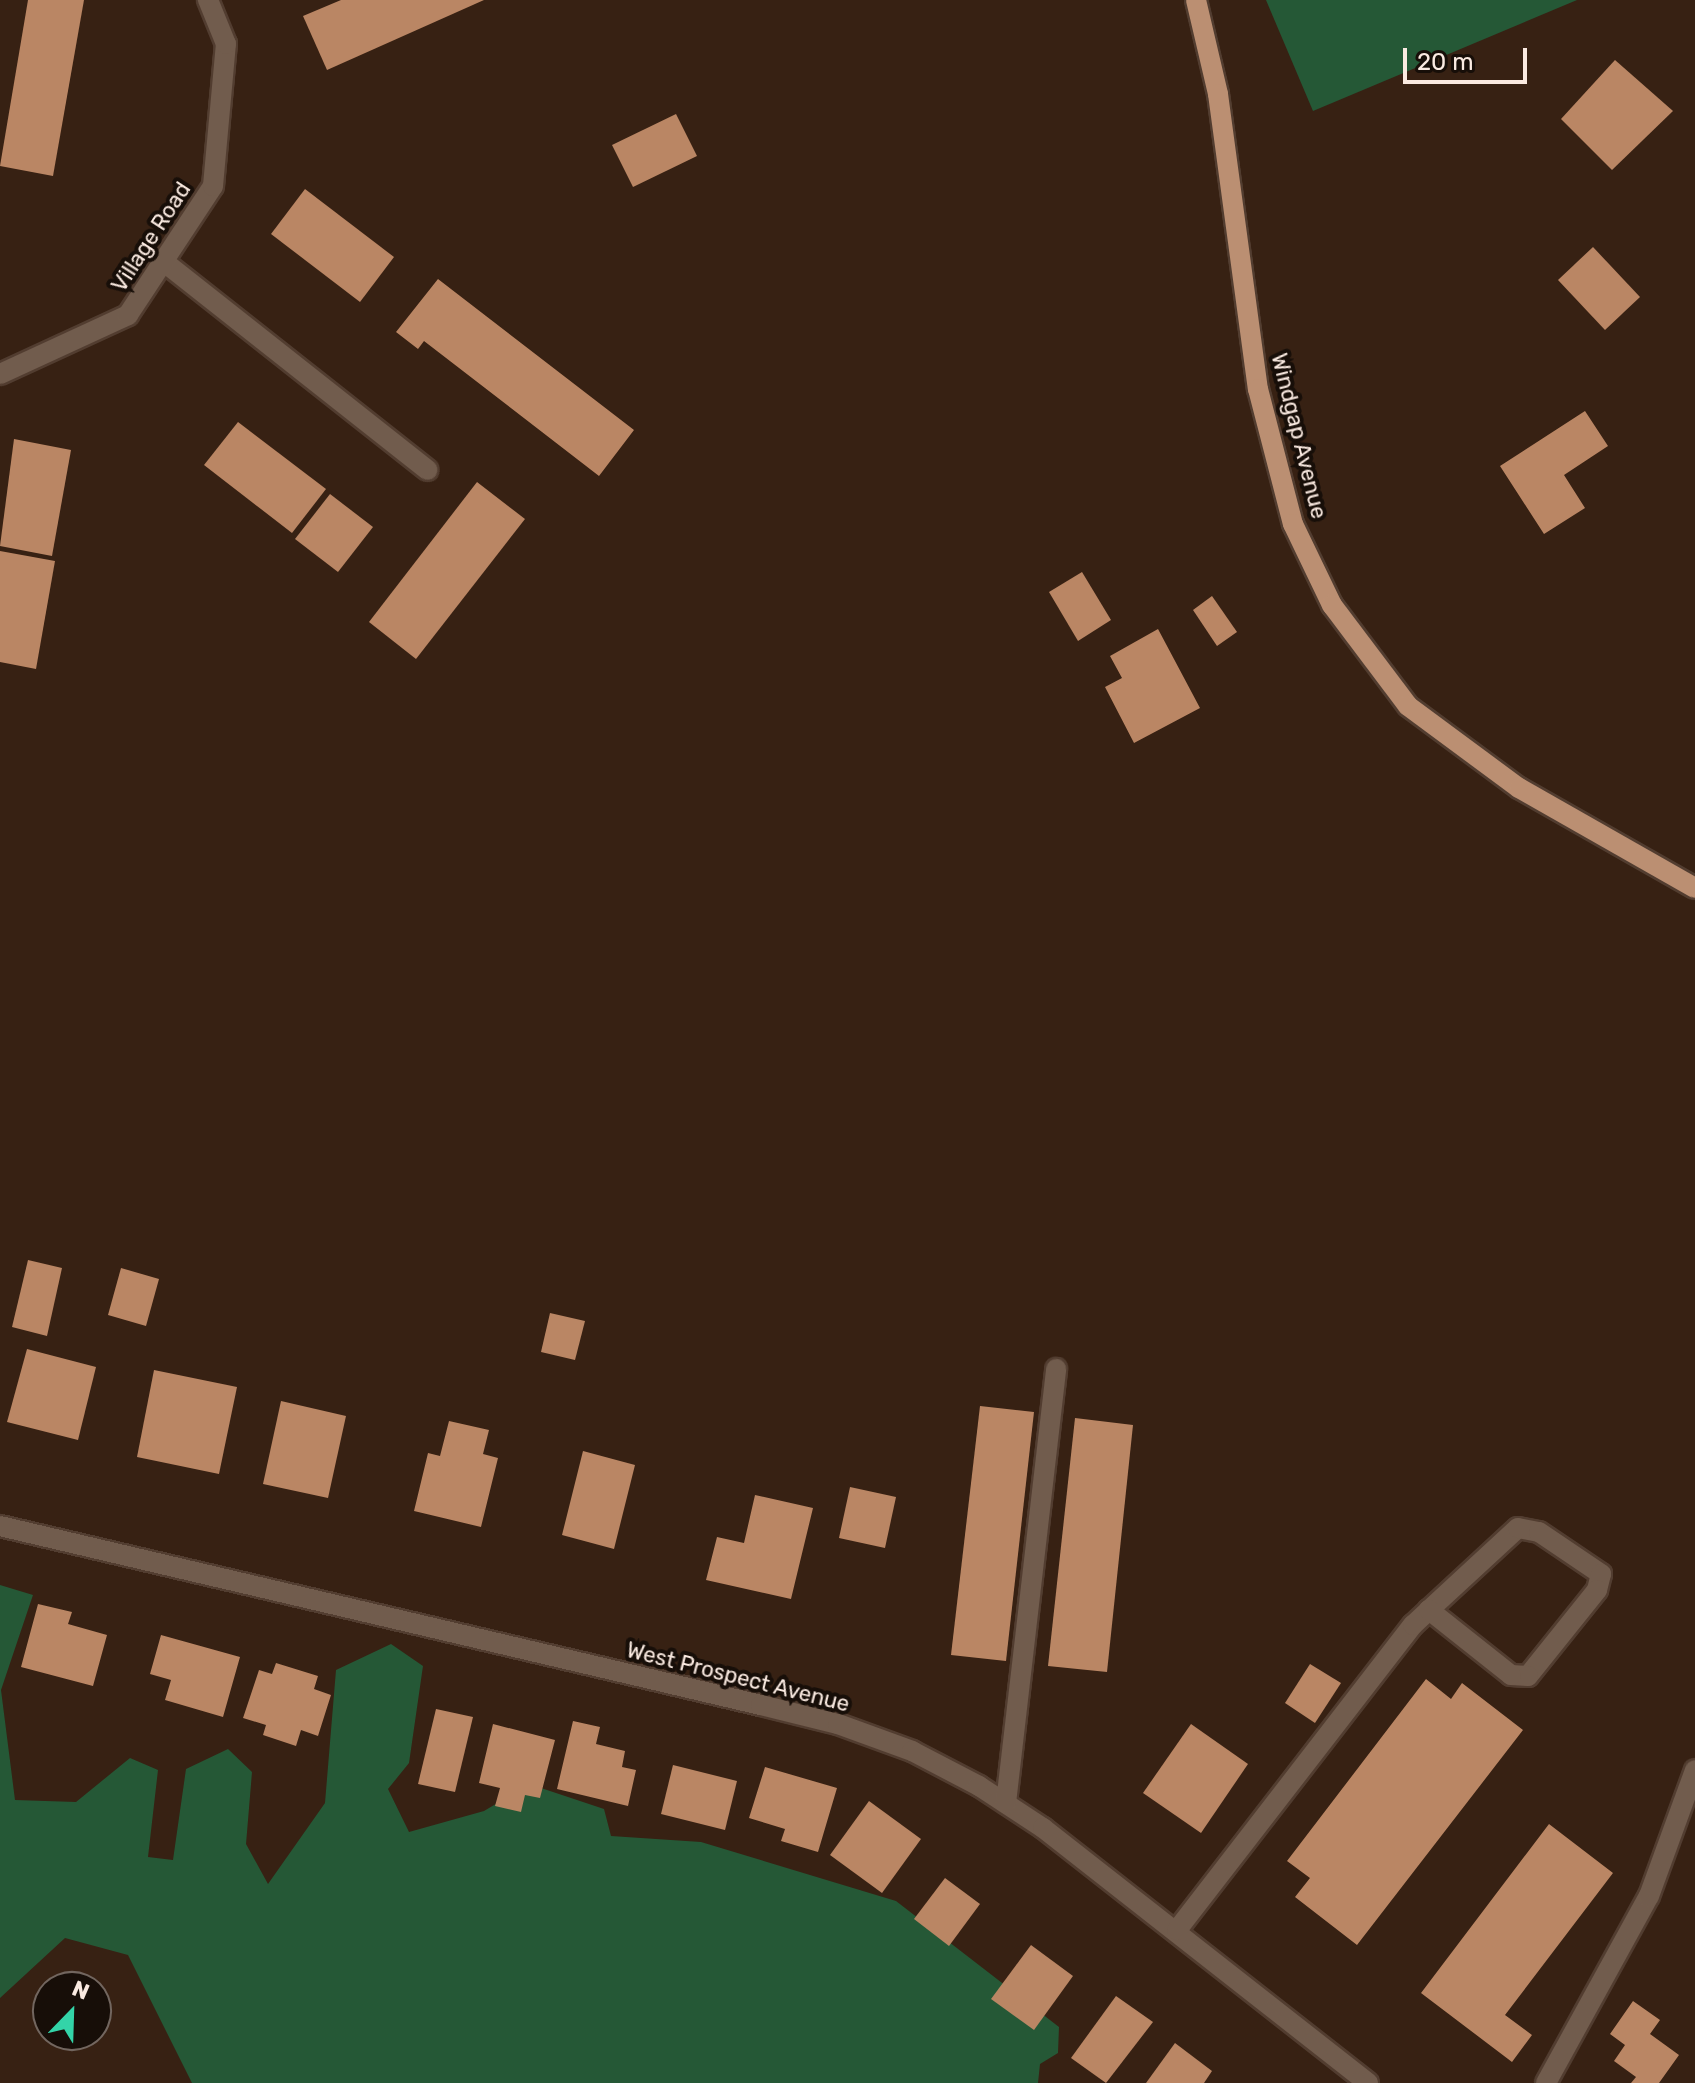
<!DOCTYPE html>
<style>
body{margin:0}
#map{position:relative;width:1695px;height:2083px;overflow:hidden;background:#372113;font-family:Rubik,sans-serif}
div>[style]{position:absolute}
.forest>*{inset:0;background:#255836}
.building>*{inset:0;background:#ba8664}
.roads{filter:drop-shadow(2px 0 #523d30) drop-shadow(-2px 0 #523d30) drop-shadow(0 2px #523d30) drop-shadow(0 -2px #523d30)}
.minor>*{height:20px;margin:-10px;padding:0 10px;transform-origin:10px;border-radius:10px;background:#715c4d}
.major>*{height:20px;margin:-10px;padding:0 10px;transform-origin:10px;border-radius:10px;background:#bb8f72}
span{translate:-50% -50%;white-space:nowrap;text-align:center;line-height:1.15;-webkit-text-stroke:8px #170e08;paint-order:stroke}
.street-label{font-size:22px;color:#faeae1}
.north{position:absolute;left:32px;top:1971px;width:80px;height:80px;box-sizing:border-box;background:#170e08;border:2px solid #72665f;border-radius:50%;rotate:23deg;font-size:22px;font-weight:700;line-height:32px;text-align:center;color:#faeae1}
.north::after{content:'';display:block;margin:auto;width:28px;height:36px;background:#33d4a8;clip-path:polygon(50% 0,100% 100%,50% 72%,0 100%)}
.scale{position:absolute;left:1403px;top:48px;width:124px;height:36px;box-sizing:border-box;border:4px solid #faeae1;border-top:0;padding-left:10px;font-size:24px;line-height:28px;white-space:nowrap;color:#faeae1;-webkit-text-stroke:6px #170e08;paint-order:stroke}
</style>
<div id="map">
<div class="forest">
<i style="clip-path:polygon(1266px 0,1577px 0,1313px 111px)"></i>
<i style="clip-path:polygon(0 1585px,33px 1595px,1px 1690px,15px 1800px,76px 1802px,130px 1758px,158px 1770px,148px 1857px,173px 1860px,186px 1769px,228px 1749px,252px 1772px,246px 1844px,268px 1884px,325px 1803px,336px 1670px,391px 1644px,423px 1666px,409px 1763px,388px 1789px,409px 1832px,484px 1811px,529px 1784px,604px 1809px,611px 1836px,701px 1842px,896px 1901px,1059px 2027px,1058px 2053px,1040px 2064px,1038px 2083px,192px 2083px,128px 1955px,65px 1938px,0 1998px)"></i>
</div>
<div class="building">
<i style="clip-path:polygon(28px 0,84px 0,53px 176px,0 166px)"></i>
<i style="clip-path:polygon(341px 0,484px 0,327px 70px,303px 16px)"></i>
<i style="clip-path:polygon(1615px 60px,1673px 111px,1612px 170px,1561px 119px)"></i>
<i style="clip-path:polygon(676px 114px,697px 156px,633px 187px,612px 145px)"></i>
<i style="clip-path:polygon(305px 189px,394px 257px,360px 302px,271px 234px)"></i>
<i style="clip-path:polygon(1593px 247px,1640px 297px,1605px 330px,1558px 280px)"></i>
<i style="clip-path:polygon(438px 279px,634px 430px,599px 476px,424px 341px,418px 349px,396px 332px)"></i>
<i style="clip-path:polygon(1585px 411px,1608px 446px,1564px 475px,1585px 508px,1544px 534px,1500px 466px)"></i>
<i style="clip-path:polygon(238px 422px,326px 489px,292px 533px,204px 465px)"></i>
<i style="clip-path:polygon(14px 439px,71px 450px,52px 556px,0 546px)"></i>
<i style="clip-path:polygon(477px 482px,525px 519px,416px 659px,369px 622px)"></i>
<i style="clip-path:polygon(330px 494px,373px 527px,338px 572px,295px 539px)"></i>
<i style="clip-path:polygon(0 551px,55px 561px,36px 669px,0 662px)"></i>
<i style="clip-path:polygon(1082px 572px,1111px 620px,1078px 641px,1049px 592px)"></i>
<i style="clip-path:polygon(1212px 596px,1237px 632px,1217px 646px,1193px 610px)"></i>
<i style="clip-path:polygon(1158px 629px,1200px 708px,1134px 743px,1105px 687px,1122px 678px,1110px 656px)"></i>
<i style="clip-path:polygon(28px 1260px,62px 1268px,47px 1336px,12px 1327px)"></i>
<i style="clip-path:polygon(121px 1268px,159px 1279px,146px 1326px,108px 1315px)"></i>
<i style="clip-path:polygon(550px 1313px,585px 1321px,575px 1360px,541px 1352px)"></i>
<i style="clip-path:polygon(27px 1349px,96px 1367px,78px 1440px,7px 1422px)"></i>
<i style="clip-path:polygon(154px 1370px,237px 1387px,219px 1474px,137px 1457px)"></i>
<i style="clip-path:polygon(281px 1401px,346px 1416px,328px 1498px,263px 1484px)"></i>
<i style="clip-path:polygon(980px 1406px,1034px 1412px,1006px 1661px,951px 1655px)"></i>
<i style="clip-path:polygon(1075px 1418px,1133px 1425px,1107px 1672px,1048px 1666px)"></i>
<i style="clip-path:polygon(449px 1421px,489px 1430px,483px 1454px,498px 1458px,481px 1527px,414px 1511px,428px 1453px,440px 1456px)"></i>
<i style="clip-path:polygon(583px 1451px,635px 1465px,614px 1549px,562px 1535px)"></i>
<i style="clip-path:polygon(850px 1487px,896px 1497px,885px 1548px,839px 1538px)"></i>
<i style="clip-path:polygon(755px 1495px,813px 1508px,791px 1599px,706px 1580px,717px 1537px,744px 1543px)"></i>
<i style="clip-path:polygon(38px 1604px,72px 1612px,68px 1624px,107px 1635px,93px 1686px,21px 1667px)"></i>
<i style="clip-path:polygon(161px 1635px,240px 1657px,223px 1717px,165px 1700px,171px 1680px,150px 1674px)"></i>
<i style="clip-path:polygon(276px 1663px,318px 1676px,314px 1689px,331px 1695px,318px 1736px,301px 1730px,296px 1746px,263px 1735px,266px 1725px,243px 1718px,259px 1670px,272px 1674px)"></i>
<i style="clip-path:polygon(1310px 1664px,1341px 1683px,1315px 1723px,1285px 1703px)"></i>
<i style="clip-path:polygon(1426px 1679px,1451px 1699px,1462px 1683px,1523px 1730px,1357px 1945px,1295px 1897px,1310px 1878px,1287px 1861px)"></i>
<i style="clip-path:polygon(436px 1709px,473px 1717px,455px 1792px,418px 1784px)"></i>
<i style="clip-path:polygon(573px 1721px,600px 1727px,596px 1744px,625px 1751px,622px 1767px,636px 1770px,628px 1806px,557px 1789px)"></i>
<i style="clip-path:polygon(493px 1724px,555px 1740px,540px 1798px,525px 1795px,521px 1812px,495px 1806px,500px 1788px,479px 1783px)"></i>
<i style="clip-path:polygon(1191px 1724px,1248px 1764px,1201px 1833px,1143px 1793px)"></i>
<i style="clip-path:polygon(673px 1765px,737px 1781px,725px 1830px,661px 1814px)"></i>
<i style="clip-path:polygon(765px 1767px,837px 1788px,818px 1852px,781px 1841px,785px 1829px,749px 1818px)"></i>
<i style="clip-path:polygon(869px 1801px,921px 1839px,882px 1893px,830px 1855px)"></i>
<i style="clip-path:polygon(1549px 1824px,1613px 1873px,1505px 2015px,1532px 2035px,1512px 2062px,1421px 1993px)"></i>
<i style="clip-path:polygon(945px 1878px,980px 1904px,949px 1946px,914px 1919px)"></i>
<i style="clip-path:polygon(1031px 1945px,1073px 1976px,1034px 2030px,991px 1999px)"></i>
<i style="clip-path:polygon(1116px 1996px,1153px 2022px,1106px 2083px,1071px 2058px)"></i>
<i style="clip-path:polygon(1633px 2001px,1660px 2020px,1650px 2034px,1679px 2055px,1659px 2083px,1631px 2083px,1636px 2077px,1614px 2061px,1625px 2045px,1610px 2034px)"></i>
<i style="clip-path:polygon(1175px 2043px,1212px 2071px,1204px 2083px,1146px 2083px)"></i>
</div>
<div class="roads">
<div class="minor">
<i style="left:163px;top:261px;width:337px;rotate:38.3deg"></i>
<i style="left:0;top:374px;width:141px;rotate:-24.7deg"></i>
<i style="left:128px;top:315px;width:154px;rotate:-56.6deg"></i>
<i style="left:213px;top:186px;width:143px;rotate:-84.8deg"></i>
<i style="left:226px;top:44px;width:48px;rotate:-112.2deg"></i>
<i style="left:0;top:1526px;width:782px;rotate:13.24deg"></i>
<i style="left:761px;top:1705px;width:79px;rotate:13.9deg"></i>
<i style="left:838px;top:1724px;width:79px;rotate:20deg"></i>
<i style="left:912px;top:1751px;width:76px;rotate:27.6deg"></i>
<i style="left:979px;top:1786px;width:77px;rotate:33.3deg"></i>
<i style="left:1043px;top:1828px;width:413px;rotate:38.1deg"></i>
<i style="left:1006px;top:1803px;width:437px;rotate:-83.4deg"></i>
<i style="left:1177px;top:1930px;width:386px;rotate:-52.3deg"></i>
<i style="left:1413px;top:1625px;width:22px;rotate:-43deg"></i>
<i style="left:1429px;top:1610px;width:121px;rotate:-42.7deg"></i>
<i style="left:1518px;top:1528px;width:21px;rotate:11deg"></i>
<i style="left:1539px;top:1532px;width:75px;rotate:34.1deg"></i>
<i style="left:1601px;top:1574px;width:16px;rotate:104deg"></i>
<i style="left:1597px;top:1590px;width:110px;rotate:128.7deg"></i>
<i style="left:1528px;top:1676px;width:17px;rotate:-177deg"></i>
<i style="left:1511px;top:1675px;width:105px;rotate:-141.6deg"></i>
<i style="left:1546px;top:2083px;width:213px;rotate:-61.2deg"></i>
<i style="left:1649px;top:1896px;width:134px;rotate:-69.9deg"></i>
</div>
<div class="major">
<i style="left:1196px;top:0;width:97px;rotate:76.8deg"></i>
<i style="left:1218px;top:94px;width:298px;rotate:82.3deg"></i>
<i style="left:1258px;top:389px;width:139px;rotate:75.5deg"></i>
<i style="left:1293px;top:524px;width:90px;rotate:64.3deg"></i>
<i style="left:1332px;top:605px;width:126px;rotate:53deg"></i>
<i style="left:1408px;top:706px;width:138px;rotate:36.5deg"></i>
<i style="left:1519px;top:788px;width:202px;rotate:29.6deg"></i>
</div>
</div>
<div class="street-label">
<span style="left:151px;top:237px;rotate:-57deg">Village Road</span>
<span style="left:1299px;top:436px;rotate:76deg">Windgap Avenue</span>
<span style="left:738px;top:1677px;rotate:14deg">West Prospect Avenue</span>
</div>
<div class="north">N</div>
<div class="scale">20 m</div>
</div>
